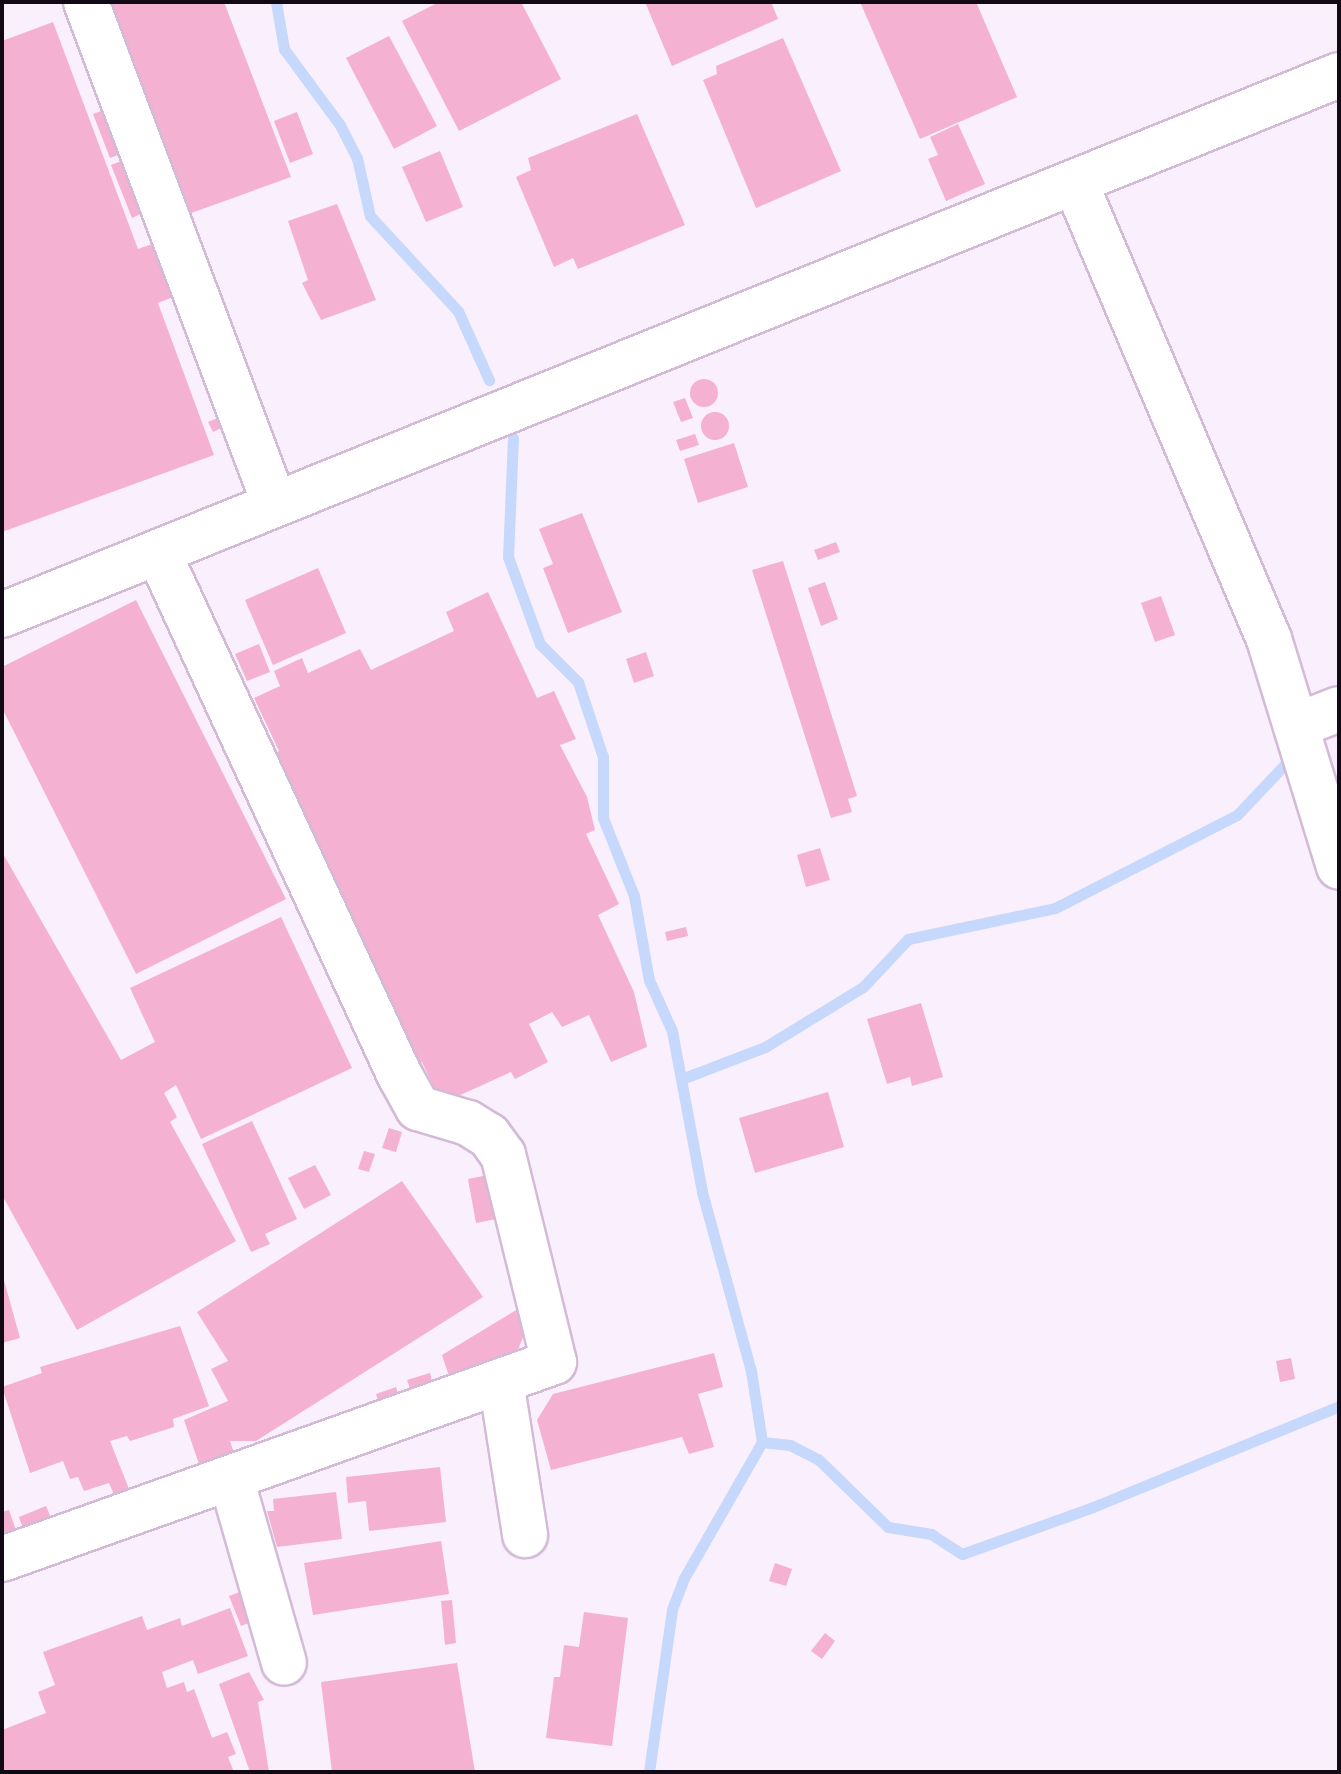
<!DOCTYPE html>
<style>
body{margin:0}
#map{position:relative;width:1341px;height:1774px;overflow:hidden;background:#faeffc;font-family:"DejaVu Sans",sans-serif}
div>[style]{position:absolute}
.stream>*{height:11px;margin:-5.5px;padding:0 5.5px;transform-origin:5.5px;border-radius:5.5px;background:#c6d8fb}
.building>*{inset:0;background:#f4b1d1}
.round{border-radius:50%}
.roads{filter:drop-shadow(2px 0 #d3bad7) drop-shadow(-2px 0 #d3bad7) drop-shadow(0 2px #d3bad7) drop-shadow(0 -2px #d3bad7)}
.minor>*{height:44px;margin:-22px;padding:0 22px;transform-origin:22px;border-radius:22px;background:#fff}
span{translate:-50% -50%;white-space:nowrap;text-align:center;line-height:1.15;-webkit-text-stroke:6px #faeffc;paint-order:stroke}
.frame{position:absolute;inset:0;border:4px solid #110913;pointer-events:none}
</style>
<div id="map">
<div class="stream">
<i style="left:276px;top:2px;width:48px;rotate:80.3deg"></i>
<i style="left:284px;top:49px;width:94px;rotate:53.6deg"></i>
<i style="left:340px;top:125px;width:37px;rotate:63deg"></i>
<i style="left:357px;top:158px;width:59px;rotate:77.4deg"></i>
<i style="left:370px;top:216px;width:129px;rotate:47.2deg"></i>
<i style="left:458px;top:311px;width:76px;rotate:65.8deg"></i>
<i style="left:513px;top:438px;width:119px;rotate:92.4deg"></i>
<i style="left:508px;top:557px;width:93px;rotate:69.8deg"></i>
<i style="left:540px;top:644px;width:54px;rotate:45deg"></i>
<i style="left:578px;top:682px;width:79px;rotate:71.6deg"></i>
<i style="left:603px;top:757px;width:61px;rotate:90deg"></i>
<i style="left:603px;top:818px;width:84px;rotate:68.3deg"></i>
<i style="left:634px;top:896px;width:85px;rotate:79.9deg"></i>
<i style="left:649px;top:980px;width:56px;rotate:65.7deg"></i>
<i style="left:672px;top:1031px;width:164px;rotate:79.4deg"></i>
<i style="left:702px;top:1192px;width:186px;rotate:74.7deg"></i>
<i style="left:751px;top:1371px;width:72px;rotate:81.2deg"></i>
<i style="left:762px;top:1442px;width:157px;rotate:119.8deg"></i>
<i style="left:684px;top:1578px;width:34px;rotate:111deg"></i>
<i style="left:672px;top:1610px;width:164px;rotate:98.1deg"></i>
<i style="left:684px;top:1078px;width:87px;rotate:-20.9deg"></i>
<i style="left:765px;top:1047px;width:115px;rotate:-31.5deg"></i>
<i style="left:863px;top:987px;width:66px;rotate:-46.8deg"></i>
<i style="left:908px;top:939px;width:150px;rotate:-11.9deg"></i>
<i style="left:1055px;top:908px;width:204px;rotate:-27.1deg"></i>
<i style="left:1237px;top:815px;width:76px;rotate:-46.6deg"></i>
<i style="left:762px;top:1442px;width:28px;rotate:6deg"></i>
<i style="left:790px;top:1445px;width:31px;rotate:27deg"></i>
<i style="left:818px;top:1459px;width:98px;rotate:44.2deg"></i>
<i style="left:888px;top:1527px;width:44px;rotate:9.2deg"></i>
<i style="left:931px;top:1534px;width:37px;rotate:33deg"></i>
<i style="left:962px;top:1554px;width:139px;rotate:-19.7deg"></i>
<i style="left:1093px;top:1507px;width:266px;rotate:-22.3deg"></i>
</div>
<div class="building">
<i style="clip-path:polygon(106px 2px,224px 2px,291px 177px,183px 216px)"></i>
<i style="clip-path:polygon(439px 2px,521px 2px,561px 79px,459px 131px,402px 21px)"></i>
<i style="clip-path:polygon(645px 2px,771px 2px,778px 19px,672px 66px)"></i>
<i style="clip-path:polygon(860px 2px,976px 2px,1017px 97px,920px 139px)"></i>
<i style="clip-path:polygon(53px 22px,138px 249px,158px 242px,178px 295px,158px 303px,214px 455px,2px 532px,2px 41px)"></i>
<i style="clip-path:polygon(389px 36px,437px 126px,394px 149px,346px 58px)"></i>
<i style="clip-path:polygon(783px 38px,841px 171px,756px 208px,703px 80px,717px 74px,716px 66px)"></i>
<i style="clip-path:polygon(107px 109px,123px 153px,110px 158px,93px 114px)"></i>
<i style="clip-path:polygon(297px 112px,313px 154px,290px 163px,274px 121px)"></i>
<i style="clip-path:polygon(637px 114px,685px 225px,578px 269px,573px 258px,554px 267px,516px 177px,531px 170px,528px 158px)"></i>
<i style="clip-path:polygon(958px 124px,985px 184px,946px 201px,928px 159px,938px 155px,930px 137px)"></i>
<i style="clip-path:polygon(440px 151px,463px 207px,426px 222px,402px 167px)"></i>
<i style="clip-path:polygon(126px 159px,147px 211px,132px 218px,111px 165px)"></i>
<i style="clip-path:polygon(337px 204px,376px 300px,321px 320px,302px 283px,308px 280px,288px 221px)"></i>
<i class="round" style="left:690px;top:379px;width:28px;height:28px"></i>
<i style="clip-path:polygon(685px 398px,693px 418px,681px 422px,673px 402px)"></i>
<i class="round" style="left:701px;top:412px;width:28px;height:28px"></i>
<i style="clip-path:polygon(218px 418px,223px 427px,213px 432px,208px 422px)"></i>
<i style="clip-path:polygon(695px 434px,699px 445px,680px 451px,676px 440px)"></i>
<i style="clip-path:polygon(734px 443px,748px 487px,698px 503px,684px 459px)"></i>
<i style="clip-path:polygon(582px 513px,622px 612px,568px 633px,543px 568px,553px 564px,539px 529px)"></i>
<i style="clip-path:polygon(836px 542px,840px 552px,818px 560px,814px 550px)"></i>
<i style="clip-path:polygon(783px 561px,857px 796px,848px 799px,852px 812px,831px 818px,752px 570px)"></i>
<i style="clip-path:polygon(318px 568px,346px 633px,273px 665px,245px 600px)"></i>
<i style="clip-path:polygon(825px 582px,838px 619px,821px 626px,808px 588px)"></i>
<i style="clip-path:polygon(488px 592px,537px 698px,554px 691px,576px 739px,560px 745px,587px 797px,595px 830px,586px 834px,619px 904px,598px 915px,634px 992px,647px 1047px,611px 1062px,589px 1015px,562px 1027px,552px 1012px,529px 1024px,548px 1062px,515px 1079px,511px 1072px,458px 1096px,436px 1091px,422px 1062px,413px 1066px,271px 755px,279px 751px,254px 698px,280px 686px,274px 671px,302px 658px,308px 673px,360px 649px,371px 670px,454px 631px,446px 612px)"></i>
<i style="clip-path:polygon(1161px 596px,1175px 635px,1155px 642px,1141px 603px)"></i>
<i style="clip-path:polygon(136px 600px,286px 899px,136px 974px,2px 708px,2px 667px)"></i>
<i style="clip-path:polygon(259px 644px,270px 672px,247px 681px,235px 654px)"></i>
<i style="clip-path:polygon(646px 652px,654px 676px,634px 683px,626px 659px)"></i>
<i style="clip-path:polygon(820px 848px,830px 880px,806px 887px,797px 855px)"></i>
<i style="clip-path:polygon(2px 852px,121px 1060px,155px 1042px,130px 988px,281px 917px,352px 1068px,201px 1139px,176px 1085px,164px 1093px,177px 1117px,170px 1122px,236px 1241px,77px 1330px,2px 1195px)"></i>
<i style="clip-path:polygon(686px 927px,688px 936px,667px 941px,665px 932px)"></i>
<i style="clip-path:polygon(921px 1003px,943px 1077px,912px 1086px,910px 1077px,887px 1084px,867px 1019px)"></i>
<i style="clip-path:polygon(828px 1092px,844px 1147px,755px 1173px,739px 1118px)"></i>
<i style="clip-path:polygon(252px 1121px,297px 1219px,265px 1234px,270px 1244px,251px 1252px,202px 1144px)"></i>
<i style="clip-path:polygon(389px 1128px,402px 1132px,396px 1152px,382px 1148px)"></i>
<i style="clip-path:polygon(364px 1151px,375px 1154px,369px 1172px,358px 1169px)"></i>
<i style="clip-path:polygon(315px 1165px,331px 1195px,304px 1209px,288px 1178px)"></i>
<i style="clip-path:polygon(488px 1175px,496px 1219px,476px 1223px,468px 1179px)"></i>
<i style="clip-path:polygon(402px 1181px,483px 1297px,256px 1441px,230px 1441px,235px 1456px,200px 1467px,184px 1420px,228px 1401px,211px 1369px,228px 1361px,197px 1312px)"></i>
<i style="clip-path:polygon(2px 1273px,20px 1338px,2px 1343px)"></i>
<i style="clip-path:polygon(518px 1309px,526px 1330px,515px 1357px,450px 1379px,442px 1355px)"></i>
<i style="clip-path:polygon(180px 1326px,209px 1406px,173px 1419px,174px 1427px,130px 1441px,127px 1436px,110px 1441px,131px 1494px,116px 1499px,109px 1483px,84px 1491px,78px 1477px,70px 1479px,63px 1461px,30px 1473px,2px 1387px,42px 1373px,40px 1367px)"></i>
<i style="clip-path:polygon(714px 1353px,723px 1387px,698px 1394px,714px 1447px,689px 1454px,682px 1437px,551px 1470px,537px 1420px,553px 1394px)"></i>
<i style="clip-path:polygon(1291px 1358px,1295px 1379px,1280px 1382px,1276px 1361px)"></i>
<i style="clip-path:polygon(430px 1373px,432px 1381px,410px 1388px,407px 1380px)"></i>
<i style="clip-path:polygon(396px 1387px,399px 1397px,379px 1404px,376px 1394px)"></i>
<i style="clip-path:polygon(440px 1467px,446px 1522px,369px 1531px,366px 1501px,348px 1503px,346px 1477px)"></i>
<i style="clip-path:polygon(336px 1492px,342px 1539px,277px 1547px,267px 1511px,274px 1511px,273px 1499px)"></i>
<i style="clip-path:polygon(46px 1506px,52px 1520px,24px 1531px,19px 1517px)"></i>
<i style="clip-path:polygon(9px 1510px,17px 1533px,2px 1538px,2px 1512px)"></i>
<i style="clip-path:polygon(441px 1541px,449px 1594px,313px 1615px,304px 1563px)"></i>
<i style="clip-path:polygon(775px 1563px,792px 1569px,786px 1586px,769px 1581px)"></i>
<i style="clip-path:polygon(240px 1592px,251px 1622px,241px 1626px,229px 1596px)"></i>
<i style="clip-path:polygon(452px 1600px,456px 1643px,445px 1645px,441px 1601px)"></i>
<i style="clip-path:polygon(230px 1608px,248px 1656px,198px 1674px,193px 1660px,162px 1672px,167px 1688px,184px 1682px,187px 1692px,194px 1689px,212px 1738px,227px 1732px,236px 1754px,228px 1757px,234px 1772px,2px 1772px,2px 1730px,46px 1713px,38px 1692px,55px 1685px,43px 1652px,142px 1616px,147px 1630px,180px 1618px,182px 1626px)"></i>
<i style="clip-path:polygon(584px 1612px,628px 1618px,612px 1746px,546px 1738px,554px 1677px,560px 1677px,564px 1645px,579px 1647px)"></i>
<i style="clip-path:polygon(825px 1633px,835px 1641px,822px 1659px,811px 1651px)"></i>
<i style="clip-path:polygon(457px 1663px,475px 1772px,332px 1772px,321px 1682px)"></i>
<i style="clip-path:polygon(249px 1672px,264px 1700px,258px 1702px,269px 1772px,250px 1772px,219px 1684px)"></i>
</div>
<div class="roads">
<div class="minor">
<i style="left:86px;top:2px;width:537px;rotate:69.41deg"></i>
<i style="left:1075px;top:182px;width:496px;rotate:67deg"></i>
<i style="left:1269px;top:639px;width:238px;rotate:72.9deg"></i>
<i style="left:2px;top:615px;width:1442px;rotate:-21.99deg"></i>
<i style="left:1298px;top:725px;width:44px;rotate:-21.3deg"></i>
<i style="left:501px;top:1381px;width:156px;rotate:81.1deg"></i>
<i style="left:231px;top:1478px;width:192px;rotate:74deg"></i>
<i style="left:2px;top:1559px;width:586px;rotate:-19.64deg"></i>
<i style="left:554px;top:1362px;width:213px;rotate:-103.8deg"></i>
<i style="left:503px;top:1155px;width:24px;rotate:-126deg"></i>
<i style="left:489px;top:1136px;width:25px;rotate:-148deg"></i>
<i style="left:468px;top:1123px;width:52px;rotate:-163.3deg"></i>
<i style="left:418px;top:1108px;width:37px;rotate:-119deg"></i>
<i style="left:400px;top:1076px;width:577px;rotate:-114.79deg"></i>
</div>
</div>
<div class="frame"></div>
</div>
